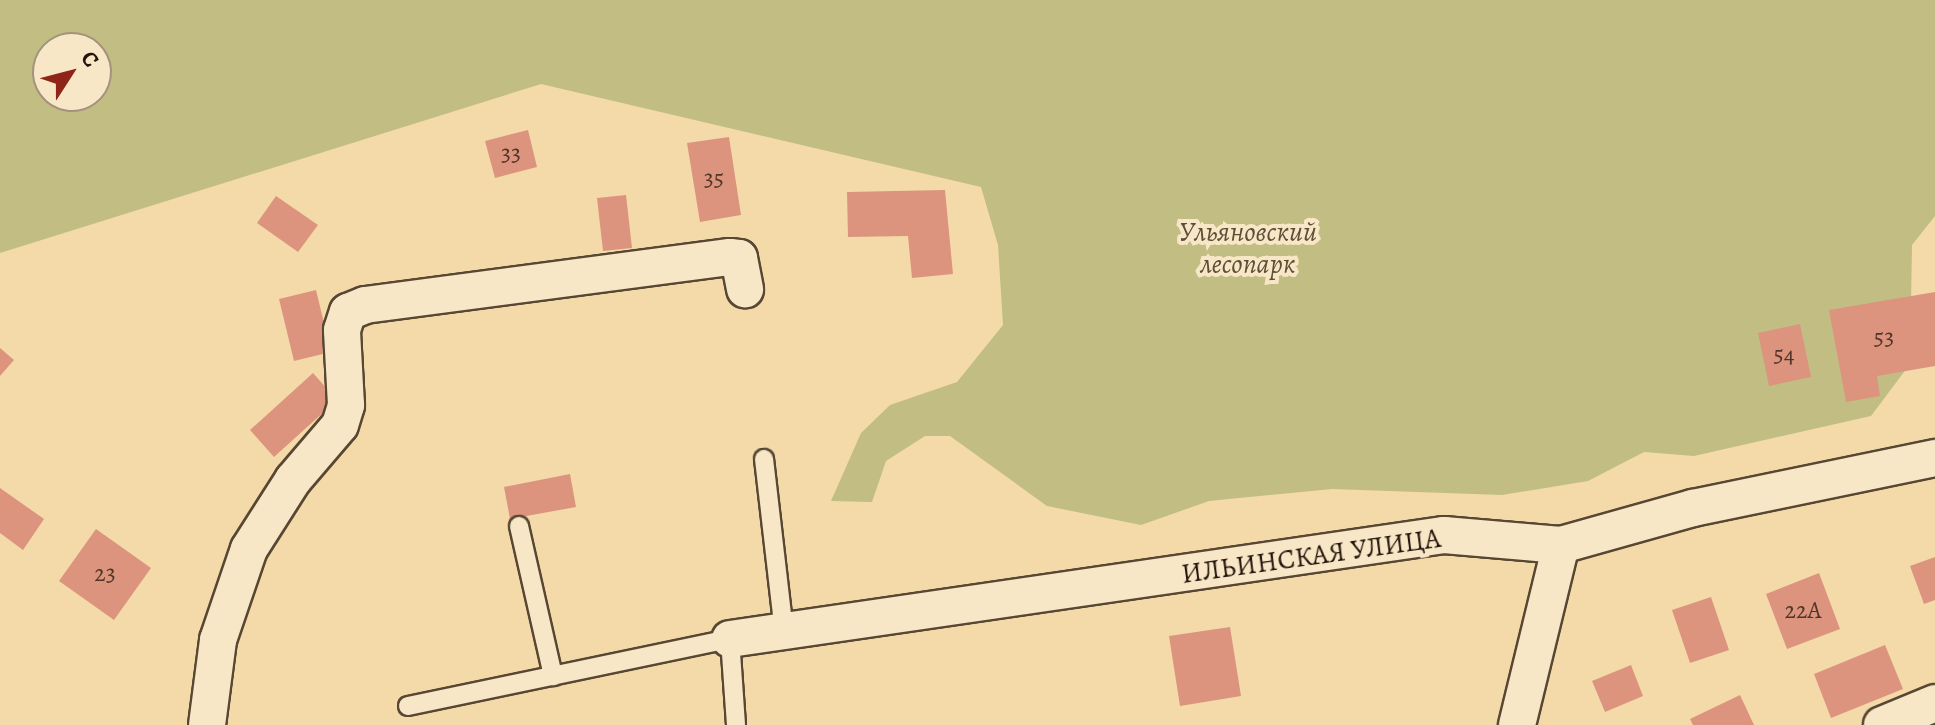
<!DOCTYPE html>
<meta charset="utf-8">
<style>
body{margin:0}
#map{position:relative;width:1935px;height:725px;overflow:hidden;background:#f4daa9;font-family:Alegreya,serif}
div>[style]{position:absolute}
.green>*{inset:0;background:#c2bd83}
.building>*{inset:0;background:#dc947e}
.roads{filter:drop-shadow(2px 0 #574733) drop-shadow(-2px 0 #574733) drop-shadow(0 2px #574733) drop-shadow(0 -2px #574733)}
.lane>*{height:18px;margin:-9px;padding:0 9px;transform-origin:9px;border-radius:9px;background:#f8e7c7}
.street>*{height:36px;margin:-18px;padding:0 18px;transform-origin:18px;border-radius:18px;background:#f8e7c7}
span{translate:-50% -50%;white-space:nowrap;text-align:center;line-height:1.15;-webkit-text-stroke:8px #f8e7c7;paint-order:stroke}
.number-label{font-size:24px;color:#513628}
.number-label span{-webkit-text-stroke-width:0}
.park-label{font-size:28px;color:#5b5036;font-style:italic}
.street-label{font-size:28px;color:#23160c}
.north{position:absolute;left:32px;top:32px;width:80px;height:80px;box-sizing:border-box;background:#f8e7c7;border:2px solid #a3937c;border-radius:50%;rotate:54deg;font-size:22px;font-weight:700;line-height:32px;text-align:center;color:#23160c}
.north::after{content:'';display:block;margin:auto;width:28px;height:36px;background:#8f2418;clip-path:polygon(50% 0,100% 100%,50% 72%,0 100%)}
</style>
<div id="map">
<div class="green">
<i style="clip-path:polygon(evenodd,0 0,1935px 0,1935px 216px,1912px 245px,1910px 364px,1871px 416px,1694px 456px,1644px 452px,1588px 481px,1502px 495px,1332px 489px,1209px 501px,1141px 525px,1047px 506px,950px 436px,925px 436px,886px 461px,872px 502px,831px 501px,861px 433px,890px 405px,957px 382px,1003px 325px,998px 245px,981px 187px,541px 84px,0 253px,0 0,48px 48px,96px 48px,96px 96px,48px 96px,48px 48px)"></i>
</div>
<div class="building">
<i style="clip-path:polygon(528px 130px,537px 167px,495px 178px,485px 141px)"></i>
<i style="clip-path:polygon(729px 137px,741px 215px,700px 222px,687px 143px)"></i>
<i style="clip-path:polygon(945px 190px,953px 274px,912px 278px,908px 236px,848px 237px,847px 192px)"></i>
<i style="clip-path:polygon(626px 195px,632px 248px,603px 251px,597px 198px)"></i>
<i style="clip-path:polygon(276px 196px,318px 225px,298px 252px,257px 223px)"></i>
<i style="clip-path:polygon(316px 290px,331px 352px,294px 361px,279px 299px)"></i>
<i style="clip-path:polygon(1935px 292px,1935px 366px,1877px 376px,1880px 396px,1846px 402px,1829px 310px)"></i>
<i style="clip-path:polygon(1800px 324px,1811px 377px,1769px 386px,1758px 333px)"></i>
<i style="clip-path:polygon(0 348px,14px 360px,0 376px)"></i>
<i style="clip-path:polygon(313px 373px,337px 400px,274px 457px,250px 430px)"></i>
<i style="clip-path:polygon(570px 474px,576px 507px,510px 519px,504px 487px)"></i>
<i style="clip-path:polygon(0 488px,44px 519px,23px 550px,0 533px)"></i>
<i style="clip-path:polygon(96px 529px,151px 568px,114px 620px,59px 581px)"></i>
<i style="clip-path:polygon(1935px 557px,1935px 600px,1924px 604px,1910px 566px)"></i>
<i style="clip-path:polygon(1819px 573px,1840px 629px,1787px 649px,1766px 594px)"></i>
<i style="clip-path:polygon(1711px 597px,1729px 650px,1690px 663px,1672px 610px)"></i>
<i style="clip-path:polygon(1230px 627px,1241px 696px,1180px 706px,1169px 636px)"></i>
<i style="clip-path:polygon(1885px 645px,1903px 689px,1831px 718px,1814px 674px)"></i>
<i style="clip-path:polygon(1631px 665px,1643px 696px,1605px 712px,1592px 681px)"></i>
<i style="clip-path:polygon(1740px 695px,1754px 725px,1693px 725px,1690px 719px)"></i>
</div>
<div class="roads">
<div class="lane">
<i style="left:764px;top:459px;width:173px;rotate:83.4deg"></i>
<i style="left:519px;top:526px;width:154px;rotate:77.2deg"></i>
<i style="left:408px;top:706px;width:329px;rotate:-11.8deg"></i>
<i style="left:730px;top:639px;width:86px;rotate:86deg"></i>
</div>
<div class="street">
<i style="left:730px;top:639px;width:722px;rotate:-8.29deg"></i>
<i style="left:1444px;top:535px;width:117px;rotate:4.9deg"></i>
<i style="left:1561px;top:545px;width:137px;rotate:-15.7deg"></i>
<i style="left:1693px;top:508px;width:247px;rotate:-11.7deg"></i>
<i style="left:207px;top:725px;width:86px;rotate:-82.6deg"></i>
<i style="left:218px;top:640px;width:96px;rotate:-71.2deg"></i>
<i style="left:249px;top:549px;width:82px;rotate:-57.5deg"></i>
<i style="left:293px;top:480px;width:72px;rotate:-49.5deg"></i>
<i style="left:340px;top:425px;width:21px;rotate:-73deg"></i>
<i style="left:346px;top:405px;width:75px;rotate:-93.1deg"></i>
<i style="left:342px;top:330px;width:19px;rotate:-72deg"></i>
<i style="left:348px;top:312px;width:18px;rotate:-22deg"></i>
<i style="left:365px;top:305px;width:368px;rotate:-7.5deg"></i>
<i style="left:730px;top:257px;width:9px;rotate:6deg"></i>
<i style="left:739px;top:258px;width:32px;rotate:79deg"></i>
<i style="left:1517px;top:725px;width:185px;rotate:-76.3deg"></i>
<i style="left:1882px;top:725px;width:57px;rotate:-22.5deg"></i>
</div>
</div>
<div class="number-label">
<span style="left:511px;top:154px">33</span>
<span style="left:714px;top:179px">35</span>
<span style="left:1884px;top:338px">53</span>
<span style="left:1784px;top:355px">54</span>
<span style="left:105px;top:574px">23</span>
<span style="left:1803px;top:611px">22А</span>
</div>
<div class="park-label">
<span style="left:1248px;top:248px">Ульяновский<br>лесопарк</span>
</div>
<div class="street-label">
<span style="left:1311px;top:556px;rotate:-8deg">ИЛЬИНСКАЯ УЛИЦА</span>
</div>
<div class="north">С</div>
</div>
